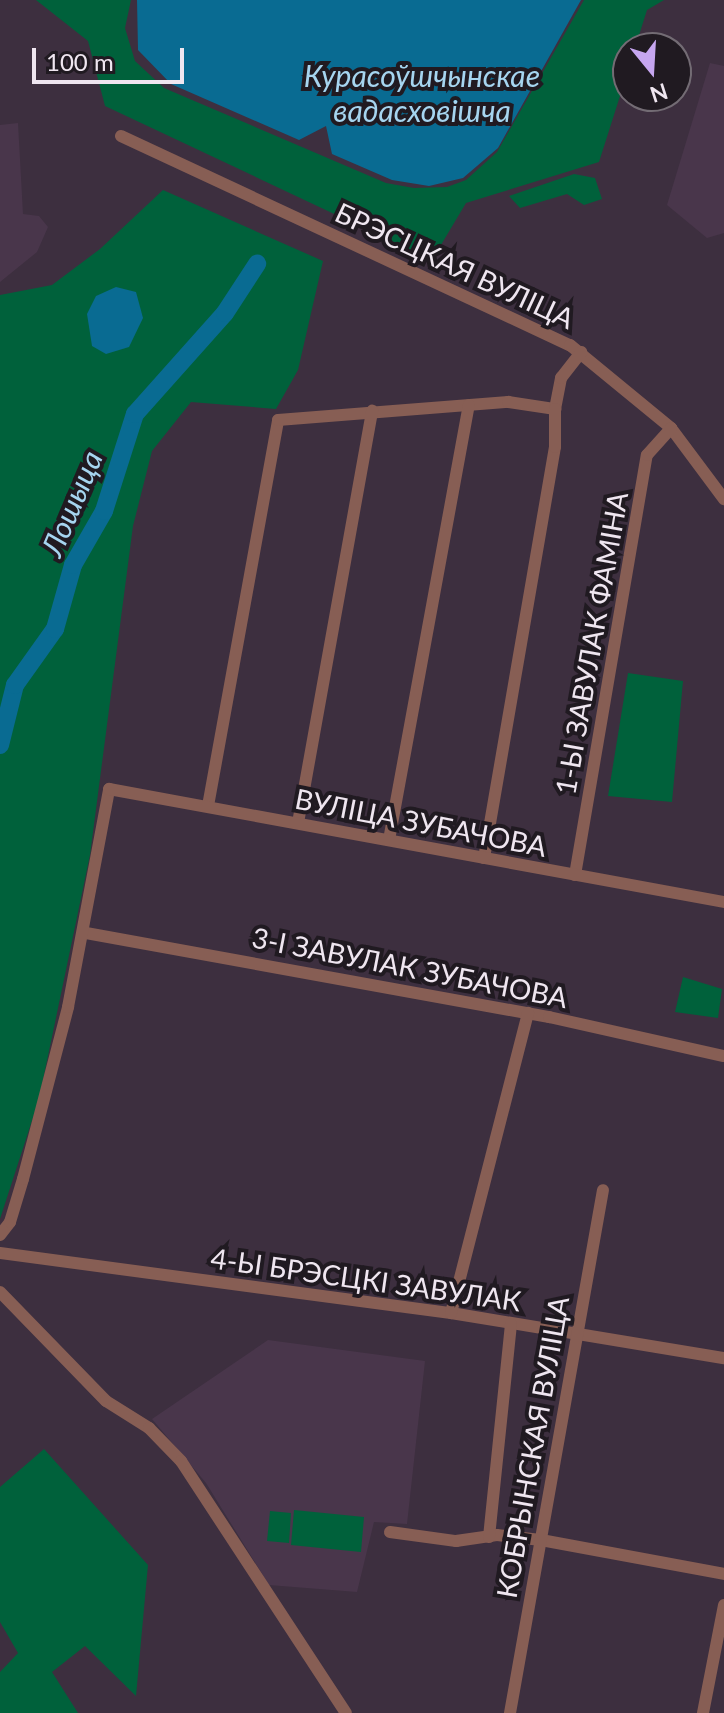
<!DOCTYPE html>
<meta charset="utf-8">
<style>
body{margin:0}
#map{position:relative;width:724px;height:1713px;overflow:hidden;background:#3d2f3f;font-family:Lato,sans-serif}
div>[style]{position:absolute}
.built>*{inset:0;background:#49364b}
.green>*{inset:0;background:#00613b}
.water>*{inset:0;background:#096b92}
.river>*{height:18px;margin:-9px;padding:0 9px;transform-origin:9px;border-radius:9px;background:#096b92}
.minor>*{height:12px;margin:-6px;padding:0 6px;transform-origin:6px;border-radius:6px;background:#875e54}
span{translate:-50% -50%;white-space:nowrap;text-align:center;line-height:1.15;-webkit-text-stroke:8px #201a21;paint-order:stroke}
.street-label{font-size:28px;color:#efe6f0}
.water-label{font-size:30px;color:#a6d5f0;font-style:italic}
.north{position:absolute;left:612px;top:32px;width:80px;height:80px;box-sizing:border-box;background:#201a21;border:2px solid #736c74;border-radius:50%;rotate:162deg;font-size:22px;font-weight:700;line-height:32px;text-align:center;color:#efe6f0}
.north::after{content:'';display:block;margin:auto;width:28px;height:36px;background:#c6a6f0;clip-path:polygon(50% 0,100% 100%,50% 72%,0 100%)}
.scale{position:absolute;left:32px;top:48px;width:152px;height:36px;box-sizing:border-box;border:4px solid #efe6f0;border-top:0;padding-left:10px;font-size:24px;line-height:28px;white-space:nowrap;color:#efe6f0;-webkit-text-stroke:6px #201a21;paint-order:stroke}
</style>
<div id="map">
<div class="built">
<i style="clip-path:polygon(710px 63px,724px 66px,724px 233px,707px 238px,667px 205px)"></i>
<i style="clip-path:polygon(18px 123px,23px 214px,39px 216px,48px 227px,37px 252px,0 282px,0 125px)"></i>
<i style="clip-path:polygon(268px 1340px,425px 1361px,407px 1524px,374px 1522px,357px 1592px,269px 1585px,206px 1483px,152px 1419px)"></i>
</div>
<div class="green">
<i style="clip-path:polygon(36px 0,131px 0,125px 28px,135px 61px,164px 88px,386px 183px,414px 188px,447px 187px,466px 180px,497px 152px,584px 0,664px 0,647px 10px,635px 48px,628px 48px,628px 71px,599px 162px,466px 203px,432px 260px,105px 106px,88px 41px)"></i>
<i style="clip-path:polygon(574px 174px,595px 178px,602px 199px,584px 205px,567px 194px,520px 208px,509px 196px)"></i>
<i style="clip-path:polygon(163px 190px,323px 261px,298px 370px,276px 409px,191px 402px,152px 451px,133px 526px,90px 855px,39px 1099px,0 1219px,0 295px,52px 285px,100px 249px)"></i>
<i style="clip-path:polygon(628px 673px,683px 681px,672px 802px,608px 796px)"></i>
<i style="clip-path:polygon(683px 977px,722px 989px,718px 1018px,675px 1012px)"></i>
<i style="clip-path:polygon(44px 1449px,148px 1565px,136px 1696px,85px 1646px,52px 1672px,78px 1713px,0 1713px,0 1672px,18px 1653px,0 1622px,0 1487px)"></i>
<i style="clip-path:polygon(294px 1510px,364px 1517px,361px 1552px,291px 1545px)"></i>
<i style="clip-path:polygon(270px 1511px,291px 1513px,289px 1543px,267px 1541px)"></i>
</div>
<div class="water">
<i style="clip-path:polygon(137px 0,581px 0,498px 148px,463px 178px,429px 186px,392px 180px,332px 154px,326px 126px,299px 140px,171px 84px,138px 50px)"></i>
<i style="clip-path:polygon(116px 287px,136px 292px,143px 318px,129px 347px,106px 354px,92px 346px,87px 314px,96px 296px)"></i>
</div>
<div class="river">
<i style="left:0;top:745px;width:62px;rotate:-76deg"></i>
<i style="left:15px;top:685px;width:69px;rotate:-54.5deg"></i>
<i style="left:55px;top:629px;width:66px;rotate:-74.3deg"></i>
<i style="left:73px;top:565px;width:62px;rotate:-60.1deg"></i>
<i style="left:104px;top:511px;width:102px;rotate:-72.3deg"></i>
<i style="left:135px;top:414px;width:135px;rotate:-48.3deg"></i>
<i style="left:225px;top:313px;width:59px;rotate:-56.9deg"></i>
</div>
<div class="minor">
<i style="left:121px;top:136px;width:495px;rotate:25deg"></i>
<i style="left:570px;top:345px;width:131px;rotate:39.4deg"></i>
<i style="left:671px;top:428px;width:89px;rotate:53.3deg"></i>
<i style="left:208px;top:806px;width:392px;rotate:-79.7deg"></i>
<i style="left:278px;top:420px;width:231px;rotate:-4.5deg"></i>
<i style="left:508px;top:402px;width:48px;rotate:8.5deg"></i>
<i style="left:555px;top:409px;width:32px;rotate:-79deg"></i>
<i style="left:561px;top:378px;width:33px;rotate:-52deg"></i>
<i style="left:298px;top:823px;width:419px;rotate:-79.8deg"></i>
<i style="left:389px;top:840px;width:442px;rotate:-79.6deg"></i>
<i style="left:484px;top:858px;width:417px;rotate:-80.2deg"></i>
<i style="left:555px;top:447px;width:38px;rotate:-90deg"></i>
<i style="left:575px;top:875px;width:426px;rotate:-80.3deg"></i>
<i style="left:647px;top:455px;width:36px;rotate:-48deg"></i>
<i style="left:86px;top:933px;width:471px;rotate:10.3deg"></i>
<i style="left:549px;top:1017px;width:179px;rotate:12.6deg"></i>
<i style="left:0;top:1235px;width:16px;rotate:-52deg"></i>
<i style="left:10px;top:1222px;width:45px;rotate:-73.2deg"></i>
<i style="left:23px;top:1179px;width:178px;rotate:-75.3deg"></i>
<i style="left:68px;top:1007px;width:222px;rotate:-79.3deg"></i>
<i style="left:109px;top:789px;width:625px;rotate:10.41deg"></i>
<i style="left:0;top:1253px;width:455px;rotate:7.6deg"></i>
<i style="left:451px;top:1313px;width:277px;rotate:9.4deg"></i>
<i style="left:0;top:1292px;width:152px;rotate:45.8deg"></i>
<i style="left:106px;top:1401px;width:51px;rotate:32.1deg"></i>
<i style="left:149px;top:1428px;width:46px;rotate:45.9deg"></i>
<i style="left:181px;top:1461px;width:301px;rotate:56.8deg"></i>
<i style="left:451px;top:1313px;width:310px;rotate:-75.6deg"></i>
<i style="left:390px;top:1532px;width:67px;rotate:7.8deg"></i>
<i style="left:456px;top:1541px;width:41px;rotate:-8.3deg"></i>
<i style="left:497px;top:1535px;width:44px;rotate:6.5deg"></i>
<i style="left:541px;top:1540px;width:186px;rotate:10.5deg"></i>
<i style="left:489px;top:1537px;width:214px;rotate:-84.1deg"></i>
<i style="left:510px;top:1713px;width:531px;rotate:-79.92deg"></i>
<i style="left:703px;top:1713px;width:110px;rotate:-79deg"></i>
</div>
<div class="street-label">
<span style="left:455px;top:265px;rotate:25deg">БРЭСЦКАЯ ВУЛІЦА</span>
<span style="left:591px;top:643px;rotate:-80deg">1-Ы ЗАВУЛАК ФАМІНА</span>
<span style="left:421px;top:822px;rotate:11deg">ВУЛІЦА ЗУБАЧОВА</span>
<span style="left:410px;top:967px;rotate:11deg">3-І ЗАВУЛАК ЗУБАЧОВА</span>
<span style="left:366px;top:1279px;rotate:8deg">4-Ы БРЭСЦКІ ЗАВУЛАК</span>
<span style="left:532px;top:1447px;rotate:-80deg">КОБРЫНСКАЯ ВУЛІЦА</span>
</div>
<div class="water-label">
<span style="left:422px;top:92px">Курасоўшчынскае<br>вадасховішча</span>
<span style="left:71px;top:503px;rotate:-67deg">Лошыца</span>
</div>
<div class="north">N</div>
<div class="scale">100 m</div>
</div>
